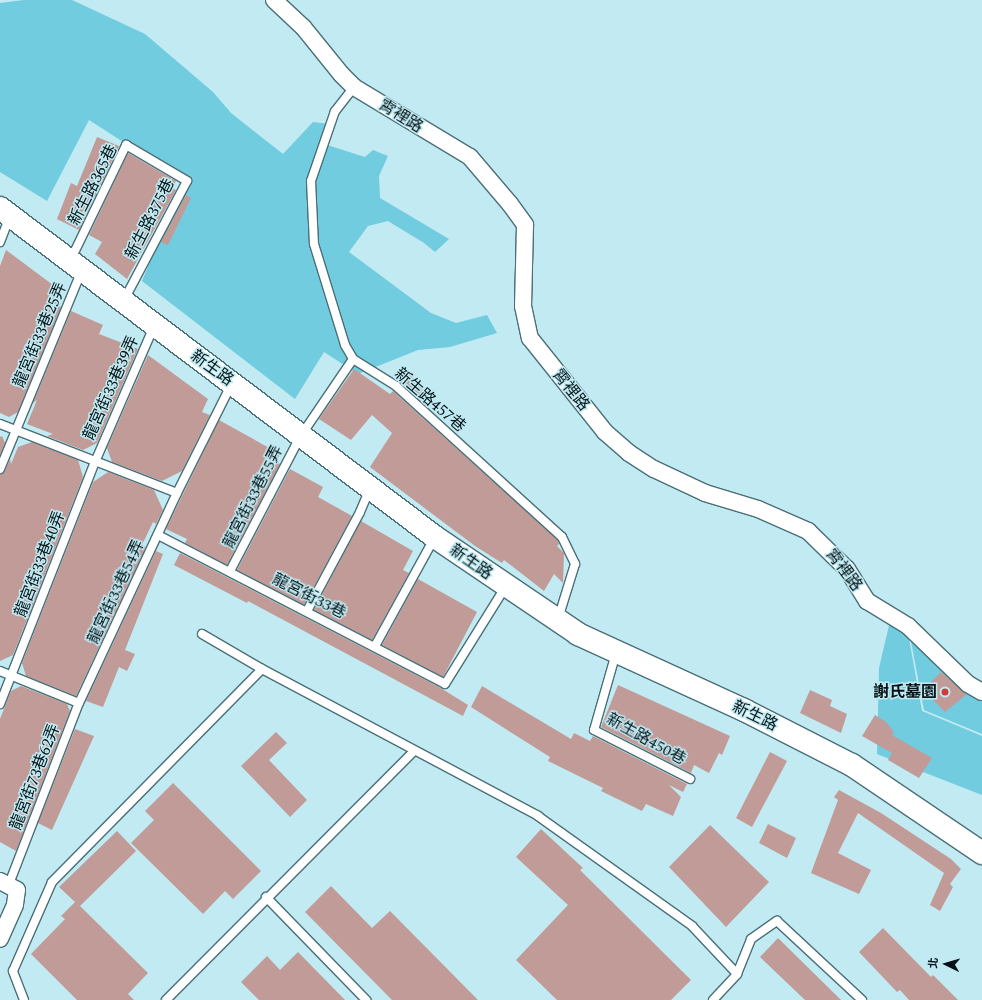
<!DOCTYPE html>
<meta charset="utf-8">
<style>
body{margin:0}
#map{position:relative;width:982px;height:1000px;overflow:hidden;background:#c1eaf3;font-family:Spectral,"Noto Sans TC",serif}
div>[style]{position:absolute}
.green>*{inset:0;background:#70ccde}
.building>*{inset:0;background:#c09b97}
.roads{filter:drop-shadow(1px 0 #4a6f77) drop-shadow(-1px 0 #4a6f77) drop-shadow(0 1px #4a6f77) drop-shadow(0 -1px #4a6f77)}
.lane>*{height:8px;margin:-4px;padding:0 4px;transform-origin:4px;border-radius:4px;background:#fff}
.street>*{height:16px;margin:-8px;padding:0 8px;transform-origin:8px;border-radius:8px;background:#fff}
.secondary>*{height:22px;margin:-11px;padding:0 11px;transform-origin:11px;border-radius:11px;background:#fff}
.dots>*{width:11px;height:11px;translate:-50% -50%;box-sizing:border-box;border:2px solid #c1eaf3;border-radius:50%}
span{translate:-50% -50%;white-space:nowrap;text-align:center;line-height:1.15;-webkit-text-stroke:3px #c1eaf3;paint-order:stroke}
.street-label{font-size:16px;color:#051316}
.poi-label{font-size:16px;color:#051316;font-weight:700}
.right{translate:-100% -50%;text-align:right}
.north{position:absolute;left:926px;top:944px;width:40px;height:40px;-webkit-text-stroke:3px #c1eaf3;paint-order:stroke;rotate:275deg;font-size:11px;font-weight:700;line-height:16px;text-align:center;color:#051316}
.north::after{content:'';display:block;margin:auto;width:14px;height:18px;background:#051316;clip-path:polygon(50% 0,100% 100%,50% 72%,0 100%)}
</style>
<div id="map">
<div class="green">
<i style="clip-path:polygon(24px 0,72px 0,145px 34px,213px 92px,231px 113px,283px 154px,313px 122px,329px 124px,324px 144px,365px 157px,373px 150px,388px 156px,379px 176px,380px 198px,449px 239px,435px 252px,424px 243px,388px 221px,368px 226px,349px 252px,431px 313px,456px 323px,487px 315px,497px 333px,450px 347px,418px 350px,358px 374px,324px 352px,295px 399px,142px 281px,184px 181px,89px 120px,47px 201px,0 172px,0 3px)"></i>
<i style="clip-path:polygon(890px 621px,908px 633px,922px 711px,982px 736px,982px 795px,877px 754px,879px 668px)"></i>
<i style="clip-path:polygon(909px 631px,982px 697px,982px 734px,924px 710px)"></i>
</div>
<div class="building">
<i style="clip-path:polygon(97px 137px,119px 146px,79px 230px,57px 219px,71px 183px,77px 186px)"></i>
<i style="clip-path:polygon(128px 153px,176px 181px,172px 188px,176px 190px,127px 279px,95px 254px,102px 242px,89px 235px)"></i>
<i style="clip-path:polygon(186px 195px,191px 198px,168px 245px,161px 242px)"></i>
<i style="clip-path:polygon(6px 250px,57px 288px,55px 294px,62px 296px,58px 306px,61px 307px,18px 412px,9px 417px,0 413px,0 266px)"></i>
<i style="clip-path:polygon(71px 311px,103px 325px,99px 334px,138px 349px,97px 443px,83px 450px,47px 436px,53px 434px,27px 424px,37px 400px,33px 403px)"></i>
<i style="clip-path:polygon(148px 355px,208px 399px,202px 412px,210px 415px,182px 471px,162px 481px,112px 462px,107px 448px)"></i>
<i style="clip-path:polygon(354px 369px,390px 394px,393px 391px,558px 540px,559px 544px,557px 546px,564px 553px,563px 583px,554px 574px,544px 591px,504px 560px,502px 563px,475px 546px,370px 467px,392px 433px,372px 415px,351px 440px,319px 419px)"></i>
<i style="clip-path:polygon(408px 373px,425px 390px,418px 398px,400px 382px)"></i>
<i style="clip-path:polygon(219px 420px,280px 454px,276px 462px,280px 464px,227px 565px,185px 543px,187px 539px,166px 529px)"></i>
<i style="clip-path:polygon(2px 436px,5px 443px,0 455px,0 437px)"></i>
<i style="clip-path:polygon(32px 442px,78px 460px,83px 477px,13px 655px,0 661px,0 474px,5px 471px,10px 459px,11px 464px,18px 447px)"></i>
<i style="clip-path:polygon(290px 469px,323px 487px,318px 497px,352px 516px,304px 605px,237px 570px)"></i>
<i style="clip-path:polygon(108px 472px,154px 490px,163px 510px,156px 524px,153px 522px,142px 545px,146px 547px,76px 696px,26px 676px,22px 663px,93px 482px)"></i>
<i style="clip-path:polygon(361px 521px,413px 551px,403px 570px,409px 573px,372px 640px,314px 610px)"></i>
<i style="clip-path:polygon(156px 551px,163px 554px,125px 650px,135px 654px,127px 671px,119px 667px,103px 707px,86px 701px)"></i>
<i style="clip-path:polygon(180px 553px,439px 687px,468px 705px,463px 716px,248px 601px,247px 603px,174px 565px)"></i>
<i style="clip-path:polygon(418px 579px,477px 612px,443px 677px,382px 645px)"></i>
<i style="clip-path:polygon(941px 672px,967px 694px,945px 712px,923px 690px)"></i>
<i style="clip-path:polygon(618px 685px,730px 736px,722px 755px,719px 753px,709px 773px,694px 765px,691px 773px,601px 727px)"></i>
<i style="clip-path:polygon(21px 686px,67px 704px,70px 711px,16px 851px,0 842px,0 719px,11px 691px)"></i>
<i style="clip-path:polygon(482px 686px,571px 739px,574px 733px,590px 741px,593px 736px,687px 784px,683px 792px,669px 785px,681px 797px,673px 816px,646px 804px,642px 811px,601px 791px,603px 788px,548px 761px,550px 757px,471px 707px)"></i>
<i style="clip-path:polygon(810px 690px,832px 700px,830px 706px,847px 714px,841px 733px,800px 713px)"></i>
<i style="clip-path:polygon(875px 715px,886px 722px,894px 732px,892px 735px,932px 758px,919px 778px,888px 760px,892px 753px,862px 736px)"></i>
<i style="clip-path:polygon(75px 729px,94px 736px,52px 830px,38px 823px)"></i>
<i style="clip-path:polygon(276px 732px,287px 743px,269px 760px,307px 800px,290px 817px,241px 766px)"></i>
<i style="clip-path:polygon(770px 752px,787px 761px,752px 827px,736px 818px)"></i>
<i style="clip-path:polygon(173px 783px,261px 871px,233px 899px,225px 891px,203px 914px,131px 843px,154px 820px,145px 811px)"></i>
<i style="clip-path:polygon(839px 790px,881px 813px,951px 859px,961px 869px,950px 884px,953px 887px,940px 911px,930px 905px,944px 873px,858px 813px,838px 853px,871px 870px,859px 894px,811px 873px,838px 800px,834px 797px)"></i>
<i style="clip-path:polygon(768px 824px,796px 838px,787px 858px,759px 843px)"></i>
<i style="clip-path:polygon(710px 825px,769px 882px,726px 927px,669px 867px)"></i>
<i style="clip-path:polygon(541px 829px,583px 868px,580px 870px,691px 980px,671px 1000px,557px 1000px,516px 960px,568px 905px,516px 857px)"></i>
<i style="clip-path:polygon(117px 831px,136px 851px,80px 906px,148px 973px,128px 994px,134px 1000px,77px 1000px,31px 954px,65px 919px,61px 916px,75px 902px,59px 887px)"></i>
<i style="clip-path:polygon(331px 886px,372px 928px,390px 911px,478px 1000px,392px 1000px,305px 912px)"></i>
<i style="clip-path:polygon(883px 928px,931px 977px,933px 975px,958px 1000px,909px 1000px,900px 990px,897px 992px,859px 952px)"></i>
<i style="clip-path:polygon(778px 938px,841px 1000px,805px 1000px,760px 957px)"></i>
<i style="clip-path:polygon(298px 952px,345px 1000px,259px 1000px,241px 982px,267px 956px,280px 970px)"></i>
</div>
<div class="roads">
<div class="lane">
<i style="left:354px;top:87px;width:31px;rotate:128deg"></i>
<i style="left:335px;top:111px;width:74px;rotate:108.9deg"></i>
<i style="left:311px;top:181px;width:63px;rotate:87.3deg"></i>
<i style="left:314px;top:244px;width:106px;rotate:72.9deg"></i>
<i style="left:345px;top:345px;width:16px;rotate:60deg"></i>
<i style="left:353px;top:359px;width:51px;rotate:32.1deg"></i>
<i style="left:396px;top:386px;width:224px;rotate:42.3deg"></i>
<i style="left:562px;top:537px;width:30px;rotate:64deg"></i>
<i style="left:575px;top:564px;width:58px;rotate:107.2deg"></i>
<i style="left:0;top:242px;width:28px;rotate:-69deg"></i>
<i style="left:71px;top:259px;width:127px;rotate:-64.2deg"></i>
<i style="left:126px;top:145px;width:71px;rotate:30.5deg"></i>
<i style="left:187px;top:181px;width:135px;rotate:117.9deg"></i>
<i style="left:0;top:424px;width:190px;rotate:21.3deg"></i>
<i style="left:0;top:469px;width:213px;rotate:-67.6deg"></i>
<i style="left:158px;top:535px;width:323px;rotate:27.4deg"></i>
<i style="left:445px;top:684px;width:115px;rotate:-58.1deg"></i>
<i style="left:230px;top:571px;width:151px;rotate:-62.4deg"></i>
<i style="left:300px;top:437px;width:94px;rotate:-55.8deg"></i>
<i style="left:307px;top:611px;width:112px;rotate:-61.8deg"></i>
<i style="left:360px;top:512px;width:25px;rotate:-67deg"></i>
<i style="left:202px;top:634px;width:69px;rotate:30.3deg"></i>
<i style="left:262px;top:669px;width:313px;rotate:28deg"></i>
<i style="left:538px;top:816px;width:189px;rotate:35.5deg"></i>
<i style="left:692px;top:926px;width:66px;rotate:46.8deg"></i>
<i style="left:375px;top:646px;width:124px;rotate:-61.2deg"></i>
<i style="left:616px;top:653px;width:80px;rotate:105.9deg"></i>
<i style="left:594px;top:730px;width:108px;rotate:27deg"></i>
<i style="left:0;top:671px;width:85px;rotate:22.1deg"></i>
<i style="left:0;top:704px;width:260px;rotate:-68.6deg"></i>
<i style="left:95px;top:462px;width:148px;rotate:-66.5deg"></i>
<i style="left:9px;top:884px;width:194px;rotate:-68.9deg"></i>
<i style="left:79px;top:703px;width:232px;rotate:-65deg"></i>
<i style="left:177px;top:493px;width:121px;rotate:-63.4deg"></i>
<i style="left:266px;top:897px;width:144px;rotate:45.8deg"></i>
<i style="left:24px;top:1000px;width:31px;rotate:-111deg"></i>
<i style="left:13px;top:971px;width:97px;rotate:-66.3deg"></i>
<i style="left:52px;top:882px;width:299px;rotate:-45.4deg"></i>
<i style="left:166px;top:1000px;width:351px;rotate:-45.1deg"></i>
<i style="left:713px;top:1000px;width:35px;rotate:-47deg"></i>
<i style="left:737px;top:974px;width:38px;rotate:-68deg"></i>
<i style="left:751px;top:939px;width:32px;rotate:-35deg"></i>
<i style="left:777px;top:921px;width:116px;rotate:42.9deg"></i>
</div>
<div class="street">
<i style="left:274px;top:0;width:40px;rotate:43deg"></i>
<i style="left:303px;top:27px;width:60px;rotate:51deg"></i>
<i style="left:341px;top:74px;width:18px;rotate:45deg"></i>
<i style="left:354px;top:87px;width:135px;rotate:31.1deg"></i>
<i style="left:470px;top:157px;width:62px;rotate:49.6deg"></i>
<i style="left:510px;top:204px;width:26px;rotate:54deg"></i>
<i style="left:525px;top:225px;width:81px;rotate:91.4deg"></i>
<i style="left:523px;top:306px;width:33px;rotate:78deg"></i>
<i style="left:530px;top:338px;width:120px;rotate:51.4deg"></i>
<i style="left:605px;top:432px;width:32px;rotate:41deg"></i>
<i style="left:629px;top:453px;width:30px;rotate:33deg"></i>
<i style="left:654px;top:469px;width:56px;rotate:25.2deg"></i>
<i style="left:705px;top:493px;width:55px;rotate:16.8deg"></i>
<i style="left:758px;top:509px;width:55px;rotate:23.7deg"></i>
<i style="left:808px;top:531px;width:54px;rotate:44.3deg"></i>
<i style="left:847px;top:569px;width:38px;rotate:58deg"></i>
<i style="left:867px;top:601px;width:48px;rotate:31.4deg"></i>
<i style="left:908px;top:626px;width:83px;rotate:44deg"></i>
<i style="left:968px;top:684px;width:16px;rotate:30deg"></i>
<i style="left:0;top:881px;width:19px;rotate:28deg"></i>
<i style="left:17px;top:890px;width:15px;rotate:98deg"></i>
<i style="left:15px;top:905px;width:37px;rotate:114deg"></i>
</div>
<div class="secondary">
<i style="left:0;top:208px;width:545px;rotate:37.1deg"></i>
<i style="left:435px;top:537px;width:173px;rotate:34.1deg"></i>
<i style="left:578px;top:634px;width:183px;rotate:24.6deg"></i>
<i style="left:744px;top:710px;width:121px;rotate:27deg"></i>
<i style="left:852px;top:765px;width:157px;rotate:34.1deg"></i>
</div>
</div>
<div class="dots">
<i style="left:945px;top:692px;background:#cd3e39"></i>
</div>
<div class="street-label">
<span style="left:401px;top:116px;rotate:32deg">霄裡路</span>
<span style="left:93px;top:185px;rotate:-63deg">新生路365巷</span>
<span style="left:150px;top:219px;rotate:-63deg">新生路375巷</span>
<span style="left:40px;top:335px;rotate:-67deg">龍宮街33巷25弄</span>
<span style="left:212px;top:368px;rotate:36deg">新生路</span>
<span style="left:111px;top:388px;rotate:-66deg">龍宮街33巷39弄</span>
<span style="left:571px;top:390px;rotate:51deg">霄裡路</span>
<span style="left:430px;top:400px;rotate:41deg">新生路457巷</span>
<span style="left:253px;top:497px;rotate:-63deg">龍宮街33巷55弄</span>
<span style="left:471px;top:562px;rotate:35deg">新生路</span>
<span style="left:40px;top:564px;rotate:-69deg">龍宮街33巷40弄</span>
<span style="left:844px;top:570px;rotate:53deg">霄裡路</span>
<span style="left:116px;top:592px;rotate:-65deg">龍宮街33巷54弄</span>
<span style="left:309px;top:596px;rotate:27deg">龍宮街33巷</span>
<span style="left:755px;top:716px;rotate:26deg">新生路</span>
<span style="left:646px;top:739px;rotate:29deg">新生路450巷</span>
<span style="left:35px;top:777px;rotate:-69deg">龍宮街73巷62弄</span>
</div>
<div class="poi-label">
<span class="right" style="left:937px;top:692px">謝氏墓園</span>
</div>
<div class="north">北</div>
</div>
